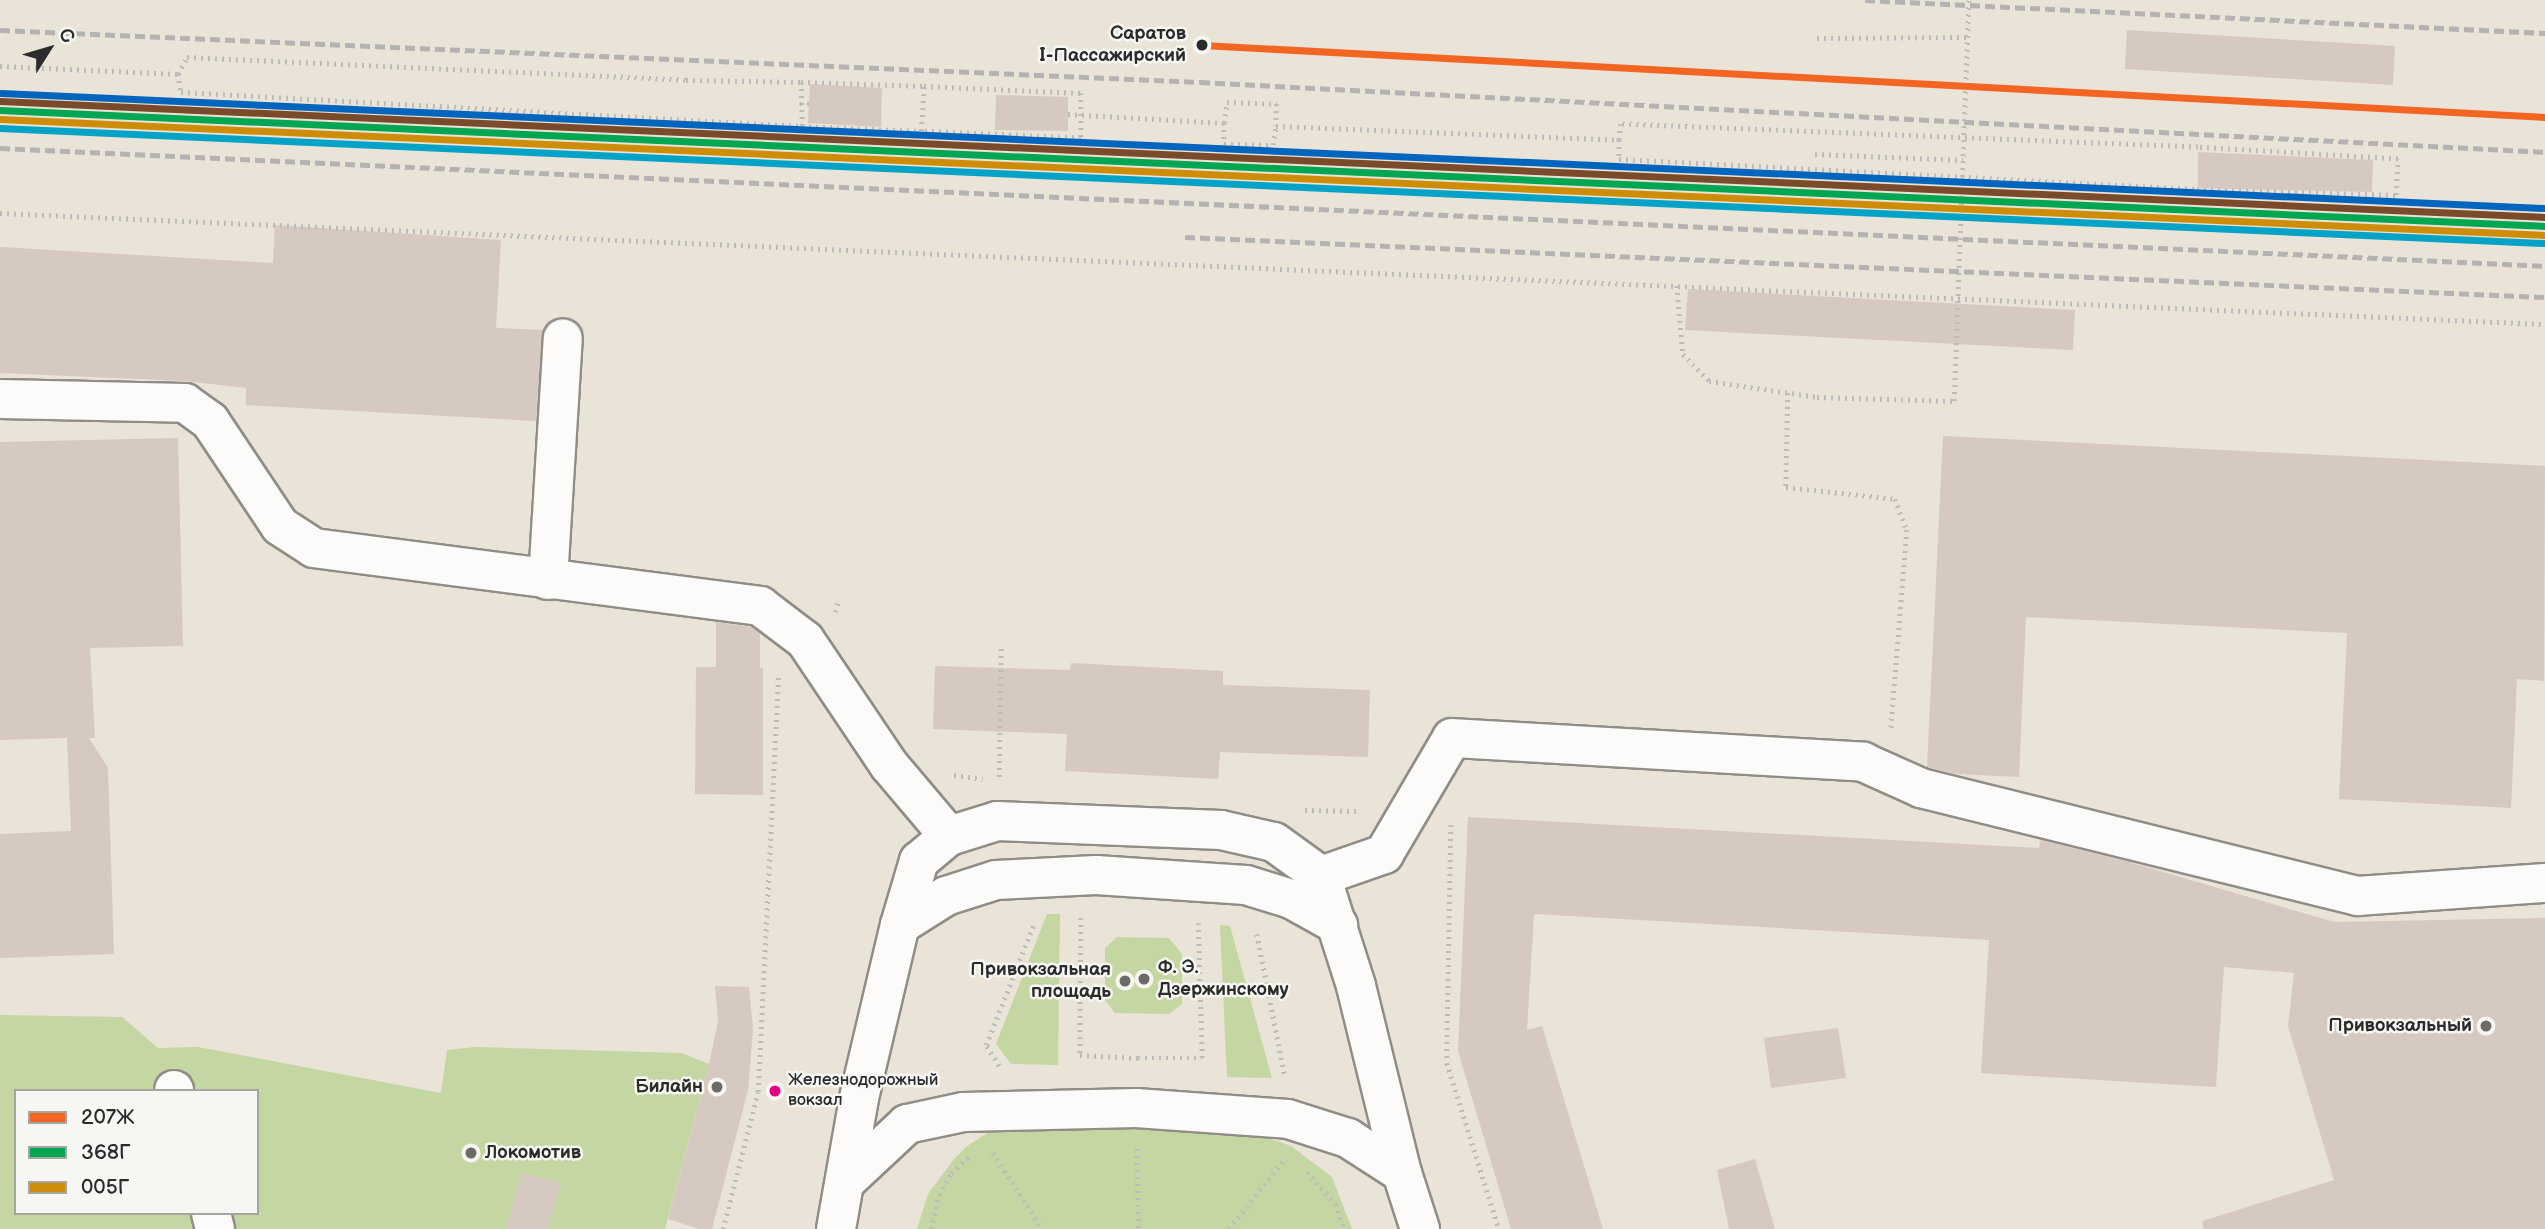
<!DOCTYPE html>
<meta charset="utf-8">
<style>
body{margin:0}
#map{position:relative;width:2545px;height:1229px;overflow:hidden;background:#eae3d7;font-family:"Balsamiq Sans",sans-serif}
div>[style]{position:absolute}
.green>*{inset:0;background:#c4d6a2}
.building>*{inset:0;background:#d6c9c1}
.path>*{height:4.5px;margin-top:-2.25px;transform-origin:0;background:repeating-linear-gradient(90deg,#bdbcba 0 2px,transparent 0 7px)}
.roads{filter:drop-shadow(2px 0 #908d87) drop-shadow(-2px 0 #908d87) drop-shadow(0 2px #908d87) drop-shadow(0 -2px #908d87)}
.minor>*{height:38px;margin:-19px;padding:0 19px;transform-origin:19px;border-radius:19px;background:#fcfbf9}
.rail>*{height:5px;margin-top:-2.5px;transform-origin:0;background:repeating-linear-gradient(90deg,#b4b3b1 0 10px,transparent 0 15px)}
.path-bridge>*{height:4.5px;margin-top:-2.25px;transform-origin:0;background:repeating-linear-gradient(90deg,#bdbcba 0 2px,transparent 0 7px)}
.rail-1>*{height:7px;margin:-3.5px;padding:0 3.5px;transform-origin:3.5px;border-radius:3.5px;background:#f26522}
.rail-2>*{height:7px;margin:-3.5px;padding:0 3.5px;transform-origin:3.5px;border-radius:3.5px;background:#00a651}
.rail-3>*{height:7px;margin:-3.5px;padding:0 3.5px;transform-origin:3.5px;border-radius:3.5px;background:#ce8d09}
.rail-4>*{height:7px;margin:-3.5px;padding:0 3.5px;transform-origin:3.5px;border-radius:3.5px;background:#7a4b2a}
.rail-5>*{height:7px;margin:-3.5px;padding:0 3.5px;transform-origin:3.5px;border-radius:3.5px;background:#02a3c6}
.rail-6>*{height:7px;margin:-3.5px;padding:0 3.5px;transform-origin:3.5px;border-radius:3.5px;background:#0065bd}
.dots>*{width:19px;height:19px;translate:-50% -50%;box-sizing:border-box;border:4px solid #f6f6f2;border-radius:50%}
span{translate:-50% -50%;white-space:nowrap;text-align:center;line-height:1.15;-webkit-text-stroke:5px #f6f6f2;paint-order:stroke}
.bus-label{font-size:17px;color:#2b2b2b}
.left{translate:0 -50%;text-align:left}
.stop-label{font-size:19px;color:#2b2b2b;font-weight:700}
.right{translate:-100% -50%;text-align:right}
.poi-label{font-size:19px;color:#2b2b2b;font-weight:700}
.legend{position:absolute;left:14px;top:1089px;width:245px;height:126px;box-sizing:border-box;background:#f6f6f2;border:2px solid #a5a5a2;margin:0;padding:9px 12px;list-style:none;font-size:21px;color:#2b2b2b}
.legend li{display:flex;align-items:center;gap:14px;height:35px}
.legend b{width:35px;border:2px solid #a5a5a2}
.north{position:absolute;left:14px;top:14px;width:70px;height:70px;-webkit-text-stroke:5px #f6f6f2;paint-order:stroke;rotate:53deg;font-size:19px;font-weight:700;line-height:28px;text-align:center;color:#2b2b2b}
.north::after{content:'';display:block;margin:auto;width:24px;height:32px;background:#2b2b2b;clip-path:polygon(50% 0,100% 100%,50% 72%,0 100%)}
</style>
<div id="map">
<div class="green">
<i style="clip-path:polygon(1047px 914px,1060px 914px,1058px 1065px,1011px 1064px,996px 1044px)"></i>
<i style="clip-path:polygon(1220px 925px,1230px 926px,1272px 1078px,1227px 1077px)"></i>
<i style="clip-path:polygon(1117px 937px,1169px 938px,1182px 954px,1182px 1004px,1169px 1014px,1115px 1013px,1105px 1000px,1105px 948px)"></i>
<i style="clip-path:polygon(evenodd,0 1015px,122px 1017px,158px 1048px,198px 1047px,441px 1093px,447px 1050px,476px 1047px,681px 1053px,709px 1064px,665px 1229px,0 1229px,0 1015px,16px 1091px,257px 1091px,257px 1213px,16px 1213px,16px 1091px)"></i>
<i style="clip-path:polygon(1021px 1123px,1249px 1134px,1271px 1139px,1291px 1146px,1332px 1177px,1352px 1229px,917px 1229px,928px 1194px,954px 1159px,967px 1146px,991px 1131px)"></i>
</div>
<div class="building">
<i style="clip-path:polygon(2127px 30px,2395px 46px,2393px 85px,2125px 69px)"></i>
<i style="clip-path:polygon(810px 84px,882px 88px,881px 127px,808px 123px)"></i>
<i style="clip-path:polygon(996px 95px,1068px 97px,1068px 131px,995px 130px)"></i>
<i style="clip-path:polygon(2198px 152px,2373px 160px,2372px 192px,2198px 188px)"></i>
<i style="clip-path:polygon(275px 225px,501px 240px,496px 328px,543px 330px,536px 421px,246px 405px,246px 388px,185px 381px,0 373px,0 247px,273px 263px)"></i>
<i style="clip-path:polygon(1688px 289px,2075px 310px,2073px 350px,1685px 330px)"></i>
<i style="clip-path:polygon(1943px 436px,2545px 466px,2544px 681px,2517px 679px,2511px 808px,2339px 799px,2347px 633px,2026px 617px,2019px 777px,1957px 774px,1927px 767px)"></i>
<i style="clip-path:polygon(178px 438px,183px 646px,90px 648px,95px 738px,89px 738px,108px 768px,114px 954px,0 958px,0 834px,71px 831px,67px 738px,0 740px,0 442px)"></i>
<i style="clip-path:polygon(716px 622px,751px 627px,760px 633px,760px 668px,763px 668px,763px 795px,695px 794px,696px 667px,716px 667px)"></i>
<i style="clip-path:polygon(1071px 663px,1223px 671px,1223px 685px,1370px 690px,1368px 757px,1220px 752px,1218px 779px,1065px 771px,1067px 734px,933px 729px,935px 666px,1070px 670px)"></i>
<i style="clip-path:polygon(1468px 817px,2039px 848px,2040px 840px,2129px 862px,2334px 922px,2545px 918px,2545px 1229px,2204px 1229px,2202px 1221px,2334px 1180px,2288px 1026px,2294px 973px,2224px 967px,2216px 1087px,1981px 1073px,1989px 940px,1534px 914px,1527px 1030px,1542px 1026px,1603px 1229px,1511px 1229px,1458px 1051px)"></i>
<i style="clip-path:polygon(715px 986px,749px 987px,753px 1030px,748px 1090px,712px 1229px,699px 1229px,668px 1219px,709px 1064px,718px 1021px)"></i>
<i style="clip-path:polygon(1838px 1028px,1846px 1078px,1771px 1088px,1764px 1038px)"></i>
<i style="clip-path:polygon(1755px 1159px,1775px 1229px,1729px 1229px,1717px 1170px)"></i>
<i style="clip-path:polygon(522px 1173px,561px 1183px,548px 1229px,506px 1229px)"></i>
</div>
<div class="path">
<i style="left:1817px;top:38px;width:151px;rotate:-0.4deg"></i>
<i style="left:0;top:66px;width:178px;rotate:2.6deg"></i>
<i style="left:178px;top:74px;width:18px;rotate:81deg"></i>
<i style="left:181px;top:92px;width:622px;rotate:3.13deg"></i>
<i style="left:802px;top:126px;width:44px;rotate:-91.3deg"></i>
<i style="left:801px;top:82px;width:123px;rotate:1.9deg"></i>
<i style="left:178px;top:74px;width:19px;rotate:-62deg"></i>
<i style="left:187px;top:57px;width:500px;rotate:2.6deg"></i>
<i style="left:686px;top:80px;width:115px;rotate:1deg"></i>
<i style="left:800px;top:104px;width:9px"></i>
<i style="left:1068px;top:114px;width:156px;rotate:3.3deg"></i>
<i style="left:1224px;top:123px;width:21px;rotate:90deg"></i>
<i style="left:1224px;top:144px;width:49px;rotate:1.2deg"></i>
<i style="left:1273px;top:145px;width:19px;rotate:-81deg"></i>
<i style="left:1276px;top:126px;width:343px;rotate:2.3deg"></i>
<i style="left:1619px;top:140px;width:19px;rotate:90deg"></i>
<i style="left:1619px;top:159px;width:579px;rotate:2.97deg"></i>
<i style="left:2197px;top:189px;width:199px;rotate:1.7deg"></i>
<i style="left:2396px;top:195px;width:36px;rotate:-87deg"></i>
<i style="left:2398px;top:159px;width:200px;rotate:-176.6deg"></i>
<i style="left:2198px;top:147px;width:577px;rotate:-177.72deg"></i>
<i style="left:1621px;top:124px;width:16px;rotate:97deg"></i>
<i style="left:1224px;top:123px;width:21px;rotate:-82deg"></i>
<i style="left:1227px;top:102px;width:50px;rotate:2.3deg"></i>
<i style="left:1277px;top:104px;width:22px;rotate:93deg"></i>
<i style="left:802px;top:126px;width:119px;rotate:2.4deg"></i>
<i style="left:921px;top:131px;width:45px;rotate:-86.2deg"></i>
<i style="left:924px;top:86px;width:157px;rotate:2.6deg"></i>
<i style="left:1081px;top:93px;width:45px;rotate:90deg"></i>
<i style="left:1081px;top:138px;width:160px;rotate:-177.5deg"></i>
<i style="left:1815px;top:154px;width:148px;rotate:2.3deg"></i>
<i style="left:0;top:213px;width:2547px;rotate:2.5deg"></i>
<i style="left:1677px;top:286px;width:68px;rotate:85deg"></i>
<i style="left:1683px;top:354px;width:37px;rotate:46deg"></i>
<i style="left:1709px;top:381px;width:109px;rotate:8.4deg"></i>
<i style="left:1817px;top:397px;width:137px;rotate:1.7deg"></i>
<i style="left:1788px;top:393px;width:94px;rotate:91.2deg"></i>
<i style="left:1786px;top:487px;width:110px;rotate:6.3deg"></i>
<i style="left:1895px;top:499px;width:33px;rotate:69deg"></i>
<i style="left:1907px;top:530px;width:199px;rotate:94.6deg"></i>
<i style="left:835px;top:612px;width:14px;rotate:-73deg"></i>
<i style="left:954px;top:775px;width:29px;rotate:8deg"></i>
<i style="left:999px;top:777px;width:130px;rotate:-89.1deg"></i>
<i style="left:1305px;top:810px;width:54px;rotate:1.1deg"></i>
<i style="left:1451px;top:825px;width:238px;rotate:91deg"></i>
<i style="left:1447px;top:1063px;width:174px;rotate:72.6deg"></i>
<i style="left:1081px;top:918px;width:137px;rotate:90.4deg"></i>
<i style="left:1080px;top:1055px;width:58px;rotate:3deg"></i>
<i style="left:1138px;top:1058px;width:64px"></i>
<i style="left:1202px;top:1058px;width:135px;rotate:-91.7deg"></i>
<i style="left:1257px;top:934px;width:146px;rotate:78.9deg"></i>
<i style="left:999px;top:1066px;width:25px;rotate:-122deg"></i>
<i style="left:986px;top:1045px;width:133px;rotate:-68.4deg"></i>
<i style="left:1137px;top:1149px;width:80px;rotate:88.6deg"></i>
<i style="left:993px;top:1153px;width:90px;rotate:57.2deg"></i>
<i style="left:1307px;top:1172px;width:43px;rotate:47.8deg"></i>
<i style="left:1336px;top:1204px;width:26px;rotate:72deg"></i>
<i style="left:723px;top:1229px;width:141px;rotate:-75.7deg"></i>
<i style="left:758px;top:1092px;width:415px;rotate:-87.2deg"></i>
<i style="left:931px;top:1229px;width:35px;rotate:-77deg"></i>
<i style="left:939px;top:1195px;width:25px;rotate:-61deg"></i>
<i style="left:951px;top:1173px;width:27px;rotate:-42deg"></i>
<i style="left:1229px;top:1229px;width:87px;rotate:-51.5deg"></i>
</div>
<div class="roads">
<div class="minor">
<i style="left:0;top:399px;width:185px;rotate:1.2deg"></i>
<i style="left:185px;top:403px;width:31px;rotate:36deg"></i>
<i style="left:210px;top:421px;width:126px;rotate:56.3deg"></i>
<i style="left:280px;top:526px;width:40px;rotate:32.9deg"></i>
<i style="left:314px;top:548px;width:450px;rotate:7.4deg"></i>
<i style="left:760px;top:606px;width:56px;rotate:37.1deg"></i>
<i style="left:805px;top:640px;width:151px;rotate:56.1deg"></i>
<i style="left:889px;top:765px;width:93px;rotate:49.8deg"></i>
<i style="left:548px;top:580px;width:242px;rotate:-86.5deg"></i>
<i style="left:1321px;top:876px;width:67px;rotate:-19.2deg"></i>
<i style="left:1384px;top:854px;width:134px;rotate:-59.6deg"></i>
<i style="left:1452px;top:738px;width:412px;rotate:3.3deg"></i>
<i style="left:1863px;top:762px;width:64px;rotate:24.1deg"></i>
<i style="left:1921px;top:788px;width:450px;rotate:13.9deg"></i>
<i style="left:2358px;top:896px;width:187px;rotate:-4deg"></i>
<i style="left:900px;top:925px;width:54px;rotate:-32.2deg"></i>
<i style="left:946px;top:896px;width:52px;rotate:-17.7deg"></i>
<i style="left:996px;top:880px;width:100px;rotate:-2.9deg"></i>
<i style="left:1096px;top:875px;width:150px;rotate:3.8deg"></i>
<i style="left:1246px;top:885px;width:47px;rotate:17.3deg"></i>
<i style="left:1291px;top:899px;width:54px;rotate:29deg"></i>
<i style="left:174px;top:1090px;width:1px;rotate:90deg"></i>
<i style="left:847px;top:1180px;width:82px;rotate:-43deg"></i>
<i style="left:907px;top:1124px;width:57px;rotate:-12.1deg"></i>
<i style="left:963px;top:1112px;width:173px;rotate:-1.3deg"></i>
<i style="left:1136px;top:1108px;width:152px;rotate:4.1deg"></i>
<i style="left:1288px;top:1119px;width:63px;rotate:17.6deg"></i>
<i style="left:1348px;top:1138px;width:64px;rotate:32.9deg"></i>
<i style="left:211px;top:1213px;width:16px;rotate:76deg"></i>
<i style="left:836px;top:1229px;width:133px;rotate:-80deg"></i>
<i style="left:859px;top:1098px;width:178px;rotate:-76.7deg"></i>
<i style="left:900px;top:925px;width:67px;rotate:-73.5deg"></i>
<i style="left:919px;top:861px;width:39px;rotate:-40deg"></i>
<i style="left:949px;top:836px;width:50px;rotate:-17.4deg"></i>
<i style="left:997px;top:821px;width:224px;rotate:2.3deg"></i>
<i style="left:1221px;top:830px;width:54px;rotate:12.8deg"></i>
<i style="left:1274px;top:842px;width:58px;rotate:35.9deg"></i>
<i style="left:1321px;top:876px;width:115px;rotate:72.3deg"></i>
<i style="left:1356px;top:986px;width:193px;rotate:76.2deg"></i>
<i style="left:1402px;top:1173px;width:59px;rotate:72.2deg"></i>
</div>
</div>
<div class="rail">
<i style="left:1865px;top:0;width:681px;rotate:2.78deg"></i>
<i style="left:0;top:30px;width:1201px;rotate:2.48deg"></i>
<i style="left:1200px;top:82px;width:1347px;rotate:2.98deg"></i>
<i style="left:0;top:148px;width:2548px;rotate:2.65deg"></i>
<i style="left:1185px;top:237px;width:1361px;rotate:2.53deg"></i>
</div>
<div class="path-bridge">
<i style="left:1954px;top:401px;width:401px;rotate:-87.9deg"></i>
</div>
<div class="rail-1">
<i style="left:1202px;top:45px;width:1345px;rotate:3.07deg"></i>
</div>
<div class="rail-2">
<i style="left:0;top:110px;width:2548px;rotate:2.61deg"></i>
</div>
<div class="rail-3">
<i style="left:0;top:119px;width:2548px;rotate:2.61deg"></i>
</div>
<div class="rail-4">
<i style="left:0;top:101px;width:2548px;rotate:2.61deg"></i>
</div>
<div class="rail-5">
<i style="left:0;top:128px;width:2547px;rotate:2.59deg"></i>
</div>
<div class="rail-6">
<i style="left:1px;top:93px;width:2547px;rotate:2.59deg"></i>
</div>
<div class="dots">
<i style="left:1202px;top:45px;background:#2b2b2b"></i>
<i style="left:1144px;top:979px;background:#6e6b67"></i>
<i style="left:1125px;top:981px;background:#6e6b67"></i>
<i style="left:2486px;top:1026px;background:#6e6b67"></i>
<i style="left:717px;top:1087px;background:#6e6b67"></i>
<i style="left:775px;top:1091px;background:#e5007d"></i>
<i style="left:471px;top:1153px;background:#6e6b67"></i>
</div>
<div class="bus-label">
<span class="left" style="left:788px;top:1091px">Железнодорожный<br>вокзал</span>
</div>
<div class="stop-label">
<span class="right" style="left:1186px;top:45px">Саратов<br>I-Пассажирский</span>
</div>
<div class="poi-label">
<span class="left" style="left:1158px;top:979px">Ф. Э.<br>Дзержинскому</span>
<span class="right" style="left:1111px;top:981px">Привокзальная<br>площадь</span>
<span class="right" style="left:2472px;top:1026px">Привокзальный</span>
<span class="right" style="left:703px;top:1087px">Билайн</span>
<span class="left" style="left:485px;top:1153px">Локомотив</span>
</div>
<ul class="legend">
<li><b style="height:9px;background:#f26522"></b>207Ж</li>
<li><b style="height:9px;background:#00a651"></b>368Г</li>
<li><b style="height:9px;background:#ce8d09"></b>005Г</li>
</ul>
<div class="north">С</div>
</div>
